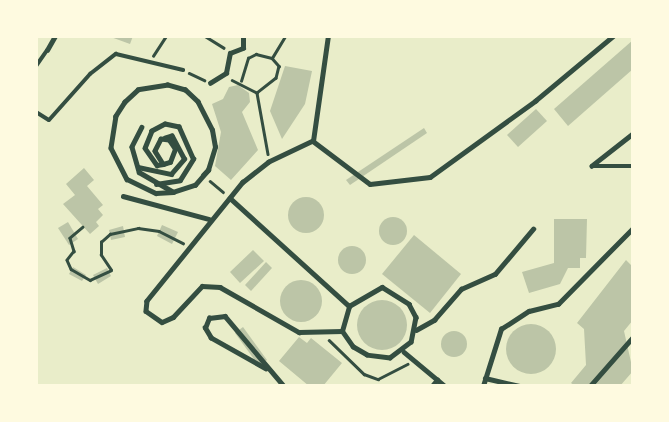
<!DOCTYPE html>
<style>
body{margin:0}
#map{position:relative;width:669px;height:422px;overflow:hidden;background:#e9edc9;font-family:Ubuntu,sans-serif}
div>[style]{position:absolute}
.building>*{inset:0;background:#bcc5a7}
.round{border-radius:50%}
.path>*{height:2.5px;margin:-1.25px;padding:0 1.25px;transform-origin:1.25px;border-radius:1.25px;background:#344e41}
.service>*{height:4px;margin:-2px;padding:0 2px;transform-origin:2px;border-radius:2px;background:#344e41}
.pedestrian>*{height:4.5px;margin:-2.25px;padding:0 2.25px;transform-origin:2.25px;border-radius:2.25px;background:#344e41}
span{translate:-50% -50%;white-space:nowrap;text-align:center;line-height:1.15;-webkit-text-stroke:5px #fefae0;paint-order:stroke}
.frame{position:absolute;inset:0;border:38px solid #fefae0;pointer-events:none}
</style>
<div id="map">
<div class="building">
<i style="clip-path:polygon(108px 36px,133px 36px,130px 44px)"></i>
<i style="clip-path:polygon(633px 40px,633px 69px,568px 126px,554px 109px)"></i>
<i style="clip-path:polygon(285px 66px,312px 71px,305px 104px,282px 139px,270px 111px)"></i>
<i style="clip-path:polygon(238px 85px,249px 93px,250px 102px,242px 112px,258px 150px,231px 180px,215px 166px,221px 132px,212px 104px,223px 99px,229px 87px)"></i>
<i style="clip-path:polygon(536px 109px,547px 121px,518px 147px,507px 135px)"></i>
<i style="clip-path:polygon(424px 128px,427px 133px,350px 185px,346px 180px)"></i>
<i style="clip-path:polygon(84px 168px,94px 180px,87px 186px,103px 205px,98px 209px,103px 215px,96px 222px,99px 226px,90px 234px,63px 204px,75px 195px,66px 184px)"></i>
<i class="round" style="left:288px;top:197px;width:36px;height:36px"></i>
<i class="round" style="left:379px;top:217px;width:28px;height:28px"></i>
<i style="clip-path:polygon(554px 219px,587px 219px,586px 258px,580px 258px,580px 268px,568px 268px,560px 284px,529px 293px,522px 272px,554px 263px)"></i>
<i style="clip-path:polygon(68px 222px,78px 239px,69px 245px,58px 228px)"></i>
<i style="clip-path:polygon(162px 225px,178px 232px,172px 244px,157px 236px)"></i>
<i style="clip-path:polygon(123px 226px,125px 237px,111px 240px,109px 230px)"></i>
<i style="clip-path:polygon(414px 235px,461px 274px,430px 313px,382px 274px)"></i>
<i class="round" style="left:338px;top:246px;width:28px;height:28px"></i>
<i style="clip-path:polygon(253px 250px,264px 261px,240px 283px,230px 272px)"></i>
<i style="clip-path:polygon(626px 260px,633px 267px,633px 320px,624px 331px,633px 371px,620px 386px,575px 386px,571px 383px,586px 365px,584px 329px,577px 323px)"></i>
<i style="clip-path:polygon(266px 262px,272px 268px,251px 291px,245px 285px)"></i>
<i style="clip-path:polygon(73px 267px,86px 275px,82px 281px,69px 274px)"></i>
<i style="clip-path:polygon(107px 268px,111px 276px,98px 284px,93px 275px)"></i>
<i class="round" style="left:280px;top:280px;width:42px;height:42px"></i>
<i class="round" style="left:357px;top:300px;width:50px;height:50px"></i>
<i class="round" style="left:506px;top:324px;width:50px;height:50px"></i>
<i style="clip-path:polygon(243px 327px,267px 360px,259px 366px,235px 333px)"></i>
<i class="round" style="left:441px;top:331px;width:26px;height:26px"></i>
<i style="clip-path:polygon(299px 337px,307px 343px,311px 338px,342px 363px,323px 386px,309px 386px,279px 361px)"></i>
</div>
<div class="path">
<i style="left:205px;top:36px;width:22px;rotate:32deg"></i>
<i style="left:153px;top:56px;width:24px;rotate:-57deg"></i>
<i style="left:272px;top:58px;width:26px;rotate:-59deg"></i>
<i style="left:189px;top:73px;width:17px;rotate:25deg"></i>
<i style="left:232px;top:80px;width:28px;rotate:27deg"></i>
<i style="left:257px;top:93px;width:62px;rotate:79.8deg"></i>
<i style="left:241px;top:81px;width:24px;rotate:-73deg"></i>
<i style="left:248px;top:58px;width:9px;rotate:-27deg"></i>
<i style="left:256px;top:54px;width:16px;rotate:14deg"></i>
<i style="left:272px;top:58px;width:11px;rotate:49deg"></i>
<i style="left:279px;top:66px;width:12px;rotate:104deg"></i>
<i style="left:276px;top:78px;width:24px;rotate:142deg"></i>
<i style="left:210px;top:181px;width:17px;rotate:40deg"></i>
<i style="left:83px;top:227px;width:17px;rotate:140deg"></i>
<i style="left:70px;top:238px;width:14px;rotate:73deg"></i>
<i style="left:74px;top:251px;width:11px;rotate:128deg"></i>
<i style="left:67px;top:260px;width:10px;rotate:66deg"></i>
<i style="left:71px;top:269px;width:22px;rotate:30deg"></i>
<i style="left:90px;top:280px;width:23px;rotate:-25deg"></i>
<i style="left:111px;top:270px;width:18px;rotate:-124deg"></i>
<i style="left:101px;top:255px;width:13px;rotate:-90deg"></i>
<i style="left:101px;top:242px;width:12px;rotate:-42deg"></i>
<i style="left:110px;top:234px;width:29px;rotate:-12deg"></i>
<i style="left:138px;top:228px;width:21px;rotate:8deg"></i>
<i style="left:159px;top:231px;width:27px;rotate:27deg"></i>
<i style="left:329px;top:340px;width:49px;rotate:44.2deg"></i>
<i style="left:364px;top:374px;width:15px;rotate:20deg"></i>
<i style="left:378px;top:379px;width:33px;rotate:-27deg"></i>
</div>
<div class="service">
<i style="left:36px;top:66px;width:19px;rotate:-55deg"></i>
<i style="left:36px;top:112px;width:15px;rotate:32deg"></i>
<i style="left:49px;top:120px;width:62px;rotate:-48.3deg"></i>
<i style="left:90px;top:74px;width:33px;rotate:-38deg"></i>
<i style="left:116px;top:54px;width:69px;rotate:13.4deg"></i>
</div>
<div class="pedestrian">
<i style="left:47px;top:50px;width:16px;rotate:-60deg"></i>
<i style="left:210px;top:83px;width:19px;rotate:-32deg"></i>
<i style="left:226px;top:73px;width:20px;rotate:-79deg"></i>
<i style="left:230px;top:53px;width:14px;rotate:-21deg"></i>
<i style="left:243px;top:48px;width:12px;rotate:-90deg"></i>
<i style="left:142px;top:127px;width:22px;rotate:117deg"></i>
<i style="left:132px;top:147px;width:26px;rotate:74deg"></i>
<i style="left:139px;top:172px;width:38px;rotate:30deg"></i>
<i style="left:633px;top:134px;width:52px;rotate:142deg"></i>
<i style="left:592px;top:166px;width:41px"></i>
<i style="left:313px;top:141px;width:49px;rotate:154.5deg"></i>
<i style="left:269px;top:162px;width:33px;rotate:142deg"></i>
<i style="left:243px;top:182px;width:153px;rotate:128.9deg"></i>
<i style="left:147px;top:301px;width:10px;rotate:96deg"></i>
<i style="left:146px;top:311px;width:19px;rotate:35deg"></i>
<i style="left:162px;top:322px;width:12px;rotate:-24deg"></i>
<i style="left:173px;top:317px;width:42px;rotate:-46.9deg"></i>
<i style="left:202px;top:286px;width:18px;rotate:3deg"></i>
<i style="left:220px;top:287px;width:91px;rotate:29.7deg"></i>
<i style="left:299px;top:332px;width:43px;rotate:-1.3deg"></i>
<i style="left:342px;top:331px;width:26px;rotate:-74deg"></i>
<i style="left:349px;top:306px;width:38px;rotate:-30deg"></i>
<i style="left:382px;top:287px;width:32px;rotate:32deg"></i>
<i style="left:409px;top:304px;width:15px;rotate:62deg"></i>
<i style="left:416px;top:317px;width:25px;rotate:101deg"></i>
<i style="left:411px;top:342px;width:26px;rotate:143deg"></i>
<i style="left:390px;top:358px;width:23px;rotate:-173deg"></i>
<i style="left:367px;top:355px;width:16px;rotate:-150deg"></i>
<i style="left:353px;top:347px;width:19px;rotate:-125deg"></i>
<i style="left:313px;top:141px;width:71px;rotate:37deg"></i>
<i style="left:370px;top:184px;width:60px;rotate:-6.7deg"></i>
<i style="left:430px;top:177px;width:130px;rotate:-35.9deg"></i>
<i style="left:535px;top:101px;width:102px;rotate:-39.8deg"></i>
<i style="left:313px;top:141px;width:106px;rotate:-81.9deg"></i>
<i style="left:138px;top:167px;width:34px;rotate:12deg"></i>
<i style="left:171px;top:174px;width:20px;rotate:-49deg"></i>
<i style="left:184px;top:159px;width:26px;rotate:-118deg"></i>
<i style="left:172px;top:136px;width:7px;rotate:164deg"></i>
<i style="left:203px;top:175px;width:7px;rotate:-45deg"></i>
<i style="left:208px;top:170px;width:24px;rotate:-73deg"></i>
<i style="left:215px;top:147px;width:17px;rotate:-100deg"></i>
<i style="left:212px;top:130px;width:31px;rotate:-117deg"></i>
<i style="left:198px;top:102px;width:18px;rotate:-137deg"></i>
<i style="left:185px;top:90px;width:18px;rotate:-164deg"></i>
<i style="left:168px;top:85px;width:30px;rotate:171deg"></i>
<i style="left:138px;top:90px;width:18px;rotate:137deg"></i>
<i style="left:125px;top:102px;width:17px;rotate:123deg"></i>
<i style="left:116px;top:116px;width:32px;rotate:99deg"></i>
<i style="left:111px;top:148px;width:35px;rotate:63deg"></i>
<i style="left:127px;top:179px;width:32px;rotate:26deg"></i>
<i style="left:156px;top:193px;width:17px;rotate:-3deg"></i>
<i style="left:173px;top:192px;width:23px;rotate:-18deg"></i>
<i style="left:195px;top:185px;width:20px;rotate:-49deg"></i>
<i style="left:156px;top:184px;width:24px;rotate:-9deg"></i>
<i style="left:180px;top:180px;width:25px;rotate:-58deg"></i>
<i style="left:193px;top:159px;width:35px;rotate:-114deg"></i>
<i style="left:179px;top:127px;width:14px;rotate:-168deg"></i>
<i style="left:165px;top:124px;width:15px;rotate:152deg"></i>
<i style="left:152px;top:131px;width:18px;rotate:112deg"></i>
<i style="left:145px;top:148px;width:21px;rotate:55deg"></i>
<i style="left:157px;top:165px;width:6px;rotate:-9deg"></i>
<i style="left:163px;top:164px;width:7px;rotate:-16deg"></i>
<i style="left:170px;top:162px;width:14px;rotate:-69deg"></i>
<i style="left:175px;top:149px;width:11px;rotate:-124deg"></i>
<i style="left:169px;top:140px;width:8px;rotate:-173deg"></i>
<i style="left:161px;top:139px;width:13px;rotate:117deg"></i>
<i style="left:155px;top:151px;width:15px;rotate:58deg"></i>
<i style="left:123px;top:196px;width:89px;rotate:15deg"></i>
<i style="left:230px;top:198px;width:161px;rotate:42.2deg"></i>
<i style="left:416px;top:330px;width:21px;rotate:-29deg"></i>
<i style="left:434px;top:320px;width:41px;rotate:-48.9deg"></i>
<i style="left:461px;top:289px;width:37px;rotate:-24deg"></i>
<i style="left:495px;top:274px;width:59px;rotate:-49.8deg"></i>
<i style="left:404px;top:352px;width:53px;rotate:39.7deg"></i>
<i style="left:266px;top:369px;width:63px;rotate:-150.6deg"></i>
<i style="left:211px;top:338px;width:12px;rotate:-121deg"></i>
<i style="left:205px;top:328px;width:11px;rotate:-68deg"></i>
<i style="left:209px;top:318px;width:16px;rotate:-7deg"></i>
<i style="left:225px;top:316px;width:92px;rotate:49.9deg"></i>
<i style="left:485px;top:378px;width:35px;rotate:13deg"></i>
<i style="left:432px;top:386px;width:8px;rotate:-50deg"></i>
<i style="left:483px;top:386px;width:60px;rotate:-72.5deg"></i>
<i style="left:501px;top:329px;width:33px;rotate:-33deg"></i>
<i style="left:529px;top:311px;width:30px;rotate:-14deg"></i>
<i style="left:558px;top:304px;width:107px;rotate:-45.4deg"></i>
<i style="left:590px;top:386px;width:65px;rotate:-48.7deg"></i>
</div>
<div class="frame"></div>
</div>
